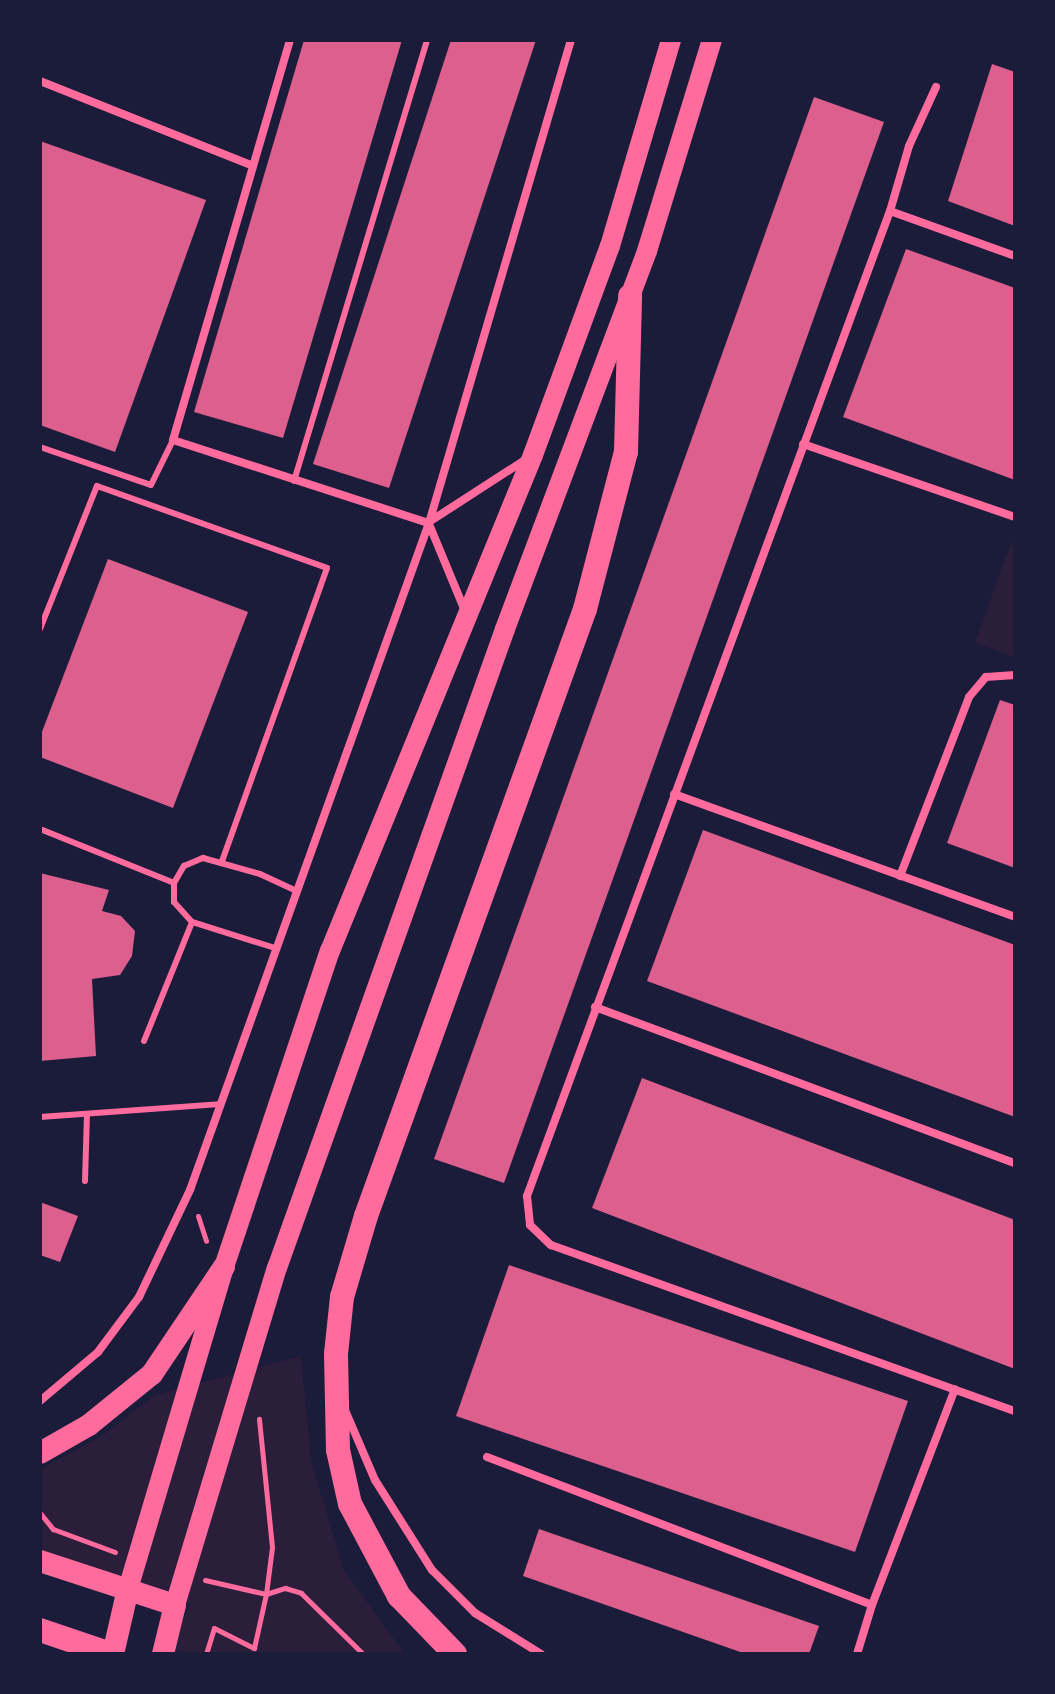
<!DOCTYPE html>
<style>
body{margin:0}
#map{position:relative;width:1055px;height:1694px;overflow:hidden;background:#1b1b3a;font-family:Montserrat,sans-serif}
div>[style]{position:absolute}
.green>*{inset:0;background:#2a1e3b}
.building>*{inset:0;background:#dd5f8e}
.path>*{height:5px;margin:-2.5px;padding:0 2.5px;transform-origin:2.5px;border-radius:2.5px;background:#ff6b9d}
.service>*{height:6px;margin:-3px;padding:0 3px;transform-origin:3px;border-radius:3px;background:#ff6b9d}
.minor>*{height:8px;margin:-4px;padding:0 4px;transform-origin:4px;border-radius:4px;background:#ff6b9d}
.primary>*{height:20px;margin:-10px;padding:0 10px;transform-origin:10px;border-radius:10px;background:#ff6b9d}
.trunk>*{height:22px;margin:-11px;padding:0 11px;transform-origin:11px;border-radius:11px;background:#ff6b9d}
.motorway>*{height:24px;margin:-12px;padding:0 12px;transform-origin:12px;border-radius:12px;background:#ff6b9d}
span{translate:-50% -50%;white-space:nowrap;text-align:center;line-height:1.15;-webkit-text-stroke:6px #1b1b3a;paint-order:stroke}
.frame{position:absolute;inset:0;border:42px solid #1b1b3a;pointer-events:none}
</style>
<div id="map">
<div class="green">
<i style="clip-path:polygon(1011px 542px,1015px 544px,1015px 657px,975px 643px)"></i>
<i style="clip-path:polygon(301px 1356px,311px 1460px,343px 1569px,405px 1654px,195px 1654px,171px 1649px,190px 1604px,40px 1552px,40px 1470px,103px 1435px,155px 1395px)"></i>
</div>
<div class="building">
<i style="clip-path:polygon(304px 40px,402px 40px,283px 438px,194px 412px)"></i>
<i style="clip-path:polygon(451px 40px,536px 40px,389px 488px,313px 464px)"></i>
<i style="clip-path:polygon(992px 64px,1015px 72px,1015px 226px,948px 201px)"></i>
<i style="clip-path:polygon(814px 97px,884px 122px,504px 1183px,434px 1159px)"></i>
<i style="clip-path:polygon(40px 141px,206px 200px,115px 452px,40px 425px)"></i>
<i style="clip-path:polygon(906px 249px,1015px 288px,1015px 480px,843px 417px)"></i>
<i style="clip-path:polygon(108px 559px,248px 612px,173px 808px,40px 757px,40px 737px)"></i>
<i style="clip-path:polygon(1000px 700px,1015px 705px,1015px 868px,947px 843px)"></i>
<i style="clip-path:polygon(703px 830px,1015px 945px,1015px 1117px,647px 981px)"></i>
<i style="clip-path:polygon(40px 873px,109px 890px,102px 911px,121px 916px,135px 931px,132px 956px,120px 975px,92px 979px,96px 1056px,40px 1061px)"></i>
<i style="clip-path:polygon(642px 1078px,1015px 1220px,1015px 1369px,592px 1208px)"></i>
<i style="clip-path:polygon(40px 1202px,78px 1216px,60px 1262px,40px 1255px)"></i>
<i style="clip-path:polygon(509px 1265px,908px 1401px,855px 1552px,456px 1416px)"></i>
<i style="clip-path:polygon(539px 1529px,819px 1626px,809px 1654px,746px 1654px,523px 1576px)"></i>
</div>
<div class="path">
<i style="left:198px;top:1216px;width:26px;rotate:72deg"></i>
<i style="left:40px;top:1513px;width:21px;rotate:51deg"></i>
<i style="left:53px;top:1529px;width:66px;rotate:20.4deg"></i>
<i style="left:205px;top:1580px;width:63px;rotate:12.9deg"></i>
<i style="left:266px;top:1594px;width:20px;rotate:-18deg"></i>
<i style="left:285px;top:1588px;width:17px;rotate:17deg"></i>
<i style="left:301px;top:1593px;width:87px;rotate:44.5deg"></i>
<i style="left:206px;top:1654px;width:27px;rotate:-73deg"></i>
<i style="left:214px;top:1628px;width:45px;rotate:26.6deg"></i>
<i style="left:254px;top:1648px;width:55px;rotate:-77.5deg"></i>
<i style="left:266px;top:1594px;width:47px;rotate:-82.7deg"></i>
<i style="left:272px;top:1547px;width:129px;rotate:-95.8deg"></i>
</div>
<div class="service">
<i style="left:40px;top:447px;width:117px;rotate:18.9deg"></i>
<i style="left:151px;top:485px;width:50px;rotate:-63.9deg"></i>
<i style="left:294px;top:481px;width:461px;rotate:-73.2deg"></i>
<i style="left:40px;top:629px;width:154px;rotate:-68.3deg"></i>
<i style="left:97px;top:486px;width:244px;rotate:19.6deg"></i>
<i style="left:327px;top:568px;width:312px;rotate:109.7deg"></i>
<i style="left:40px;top:829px;width:144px;rotate:21.9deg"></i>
<i style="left:275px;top:948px;width:87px;rotate:-162.6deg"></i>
<i style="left:192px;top:922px;width:27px;rotate:-132deg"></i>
<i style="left:174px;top:902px;width:19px;rotate:-90deg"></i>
<i style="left:174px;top:883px;width:20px;rotate:-60deg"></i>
<i style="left:184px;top:866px;width:21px;rotate:-23deg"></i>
<i style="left:203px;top:858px;width:59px;rotate:15.7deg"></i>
<i style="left:260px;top:874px;width:38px;rotate:25deg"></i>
<i style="left:144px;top:1041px;width:128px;rotate:-68deg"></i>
<i style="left:40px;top:1117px;width:180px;rotate:-4.1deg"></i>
<i style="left:85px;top:1181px;width:67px;rotate:-88.3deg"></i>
</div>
<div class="minor">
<i style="left:290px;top:40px;width:417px;rotate:106.3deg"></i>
<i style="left:173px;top:440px;width:269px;rotate:18deg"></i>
<i style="left:40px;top:81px;width:227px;rotate:21.7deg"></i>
<i style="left:936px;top:87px;width:65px;rotate:114.6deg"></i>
<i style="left:909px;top:146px;width:68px;rotate:106.3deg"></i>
<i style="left:890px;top:211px;width:1050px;rotate:110.23deg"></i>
<i style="left:527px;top:1196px;width:29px;rotate:84deg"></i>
<i style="left:530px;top:1225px;width:29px;rotate:44deg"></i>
<i style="left:551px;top:1245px;width:493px;rotate:19.7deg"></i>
<i style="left:890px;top:211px;width:133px;rotate:19.8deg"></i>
<i style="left:803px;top:444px;width:224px;rotate:19deg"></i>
<i style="left:429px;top:522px;width:114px;rotate:-32.9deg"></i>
<i style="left:429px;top:524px;width:94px;rotate:67.5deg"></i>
<i style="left:674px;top:794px;width:363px;rotate:19.8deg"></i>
<i style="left:900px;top:876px;width:192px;rotate:-68.9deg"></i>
<i style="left:969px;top:697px;width:26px;rotate:-50deg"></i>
<i style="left:986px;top:677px;width:29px;rotate:-4deg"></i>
<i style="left:595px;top:1007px;width:448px;rotate:20.4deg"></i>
<i style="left:40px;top:1401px;width:76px;rotate:-40.2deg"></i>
<i style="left:98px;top:1352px;width:69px;rotate:-53.3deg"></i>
<i style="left:139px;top:1297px;width:119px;rotate:-64.5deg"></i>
<i style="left:190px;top:1190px;width:709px;rotate:-70.29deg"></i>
<i style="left:429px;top:523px;width:503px;rotate:-73.62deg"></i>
<i style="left:345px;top:1410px;width:76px;rotate:66.8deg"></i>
<i style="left:375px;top:1480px;width:107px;rotate:57.7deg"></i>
<i style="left:432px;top:1570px;width:61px;rotate:45deg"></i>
<i style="left:475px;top:1613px;width:78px;rotate:31.8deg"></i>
<i style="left:487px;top:1457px;width:412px;rotate:21deg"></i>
<i style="left:857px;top:1654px;width:51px;rotate:-73deg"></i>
<i style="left:872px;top:1605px;width:231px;rotate:-69deg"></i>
</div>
<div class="primary">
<i style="left:128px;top:1589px;width:336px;rotate:-73.4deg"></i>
<i style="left:224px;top:1267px;width:333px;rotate:-71.5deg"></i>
<i style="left:330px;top:951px;width:536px;rotate:-67.74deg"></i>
<i style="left:533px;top:455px;width:223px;rotate:-69.8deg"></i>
<i style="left:610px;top:246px;width:215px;rotate:-73.5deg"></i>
<i style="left:175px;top:1605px;width:352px;rotate:-73.2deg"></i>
<i style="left:277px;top:1268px;width:678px;rotate:-70.36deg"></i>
<i style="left:505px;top:629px;width:404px;rotate:-69.4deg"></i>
<i style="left:647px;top:251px;width:221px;rotate:-72.9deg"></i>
</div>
<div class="trunk">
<i style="left:40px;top:1453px;width:56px;rotate:-29.7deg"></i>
<i style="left:89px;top:1425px;width:81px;rotate:-39deg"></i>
<i style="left:152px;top:1374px;width:129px;rotate:-56.1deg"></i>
<i style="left:40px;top:1561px;width:142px;rotate:18.1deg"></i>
<i style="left:175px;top:1605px;width:50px;rotate:103.8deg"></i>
<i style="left:113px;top:1654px;width:67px;rotate:-77deg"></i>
</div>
<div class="motorway">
<i style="left:40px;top:1630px;width:75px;rotate:18.7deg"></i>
<i style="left:455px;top:1654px;width:81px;rotate:-134deg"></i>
<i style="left:399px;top:1596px;width:104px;rotate:-118deg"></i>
<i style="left:350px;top:1504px;width:55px;rotate:-102.5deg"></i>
<i style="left:338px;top:1450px;width:96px;rotate:-91.2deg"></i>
<i style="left:336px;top:1354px;width:57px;rotate:-84deg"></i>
<i style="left:342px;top:1297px;width:84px;rotate:-73.5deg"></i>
<i style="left:366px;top:1216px;width:645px;rotate:-70.16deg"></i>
<i style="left:585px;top:609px;width:162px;rotate:-75.4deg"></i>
<i style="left:626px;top:452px;width:156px;rotate:-88.5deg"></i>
</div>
<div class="frame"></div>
</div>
